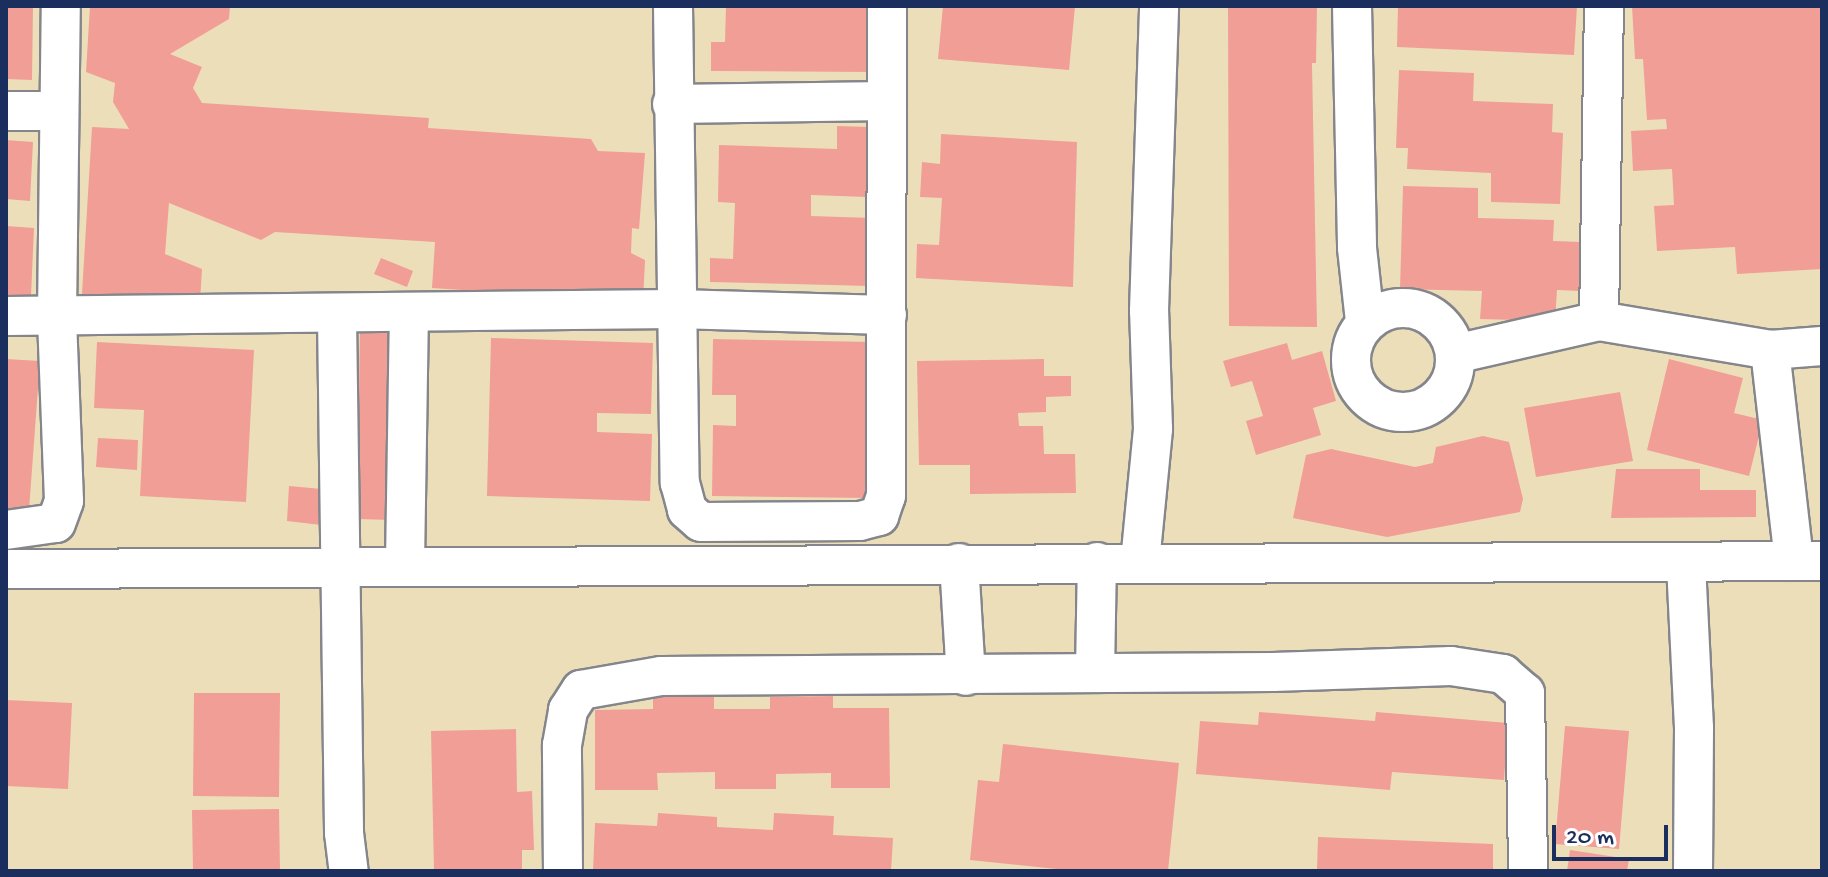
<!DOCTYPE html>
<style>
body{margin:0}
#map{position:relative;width:1828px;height:877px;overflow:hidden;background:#eddeba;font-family:"Gochi Hand",sans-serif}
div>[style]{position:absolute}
.building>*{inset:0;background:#f19e96}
.roads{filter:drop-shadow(2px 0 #84868c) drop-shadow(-2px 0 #84868c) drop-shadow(0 2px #84868c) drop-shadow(0 -2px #84868c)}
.minor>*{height:38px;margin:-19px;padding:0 19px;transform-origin:19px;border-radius:19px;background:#fff}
.minor>.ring{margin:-19px;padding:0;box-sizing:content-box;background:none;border:38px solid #fff;border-radius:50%}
span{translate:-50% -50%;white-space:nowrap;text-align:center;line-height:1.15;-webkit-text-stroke:8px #fff;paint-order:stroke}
.frame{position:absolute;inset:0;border:8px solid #1b2f5e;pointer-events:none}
.scale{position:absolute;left:1552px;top:825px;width:116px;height:36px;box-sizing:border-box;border:4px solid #1b2f5e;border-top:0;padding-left:10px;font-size:24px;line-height:28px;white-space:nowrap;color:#1b2f5e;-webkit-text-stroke:6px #fff;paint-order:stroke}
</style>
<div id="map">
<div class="building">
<i style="clip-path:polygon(6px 6px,33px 6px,32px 80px,6px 79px)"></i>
<i style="clip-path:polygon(90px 6px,230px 6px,229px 19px,170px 54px,202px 67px,193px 88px,202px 103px,429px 118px,428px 128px,591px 139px,598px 151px,645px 153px,639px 229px,632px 228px,631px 253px,645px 260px,643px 302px,432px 288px,435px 242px,275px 232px,261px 240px,169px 203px,165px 254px,202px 269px,200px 302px,82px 294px,92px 127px,129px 129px,113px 102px,115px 83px,86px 72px)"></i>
<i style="clip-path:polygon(726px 6px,870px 6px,871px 72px,711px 71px,711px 42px,725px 42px)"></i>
<i style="clip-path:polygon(943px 6px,1075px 6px,1069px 70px,938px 59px)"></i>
<i style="clip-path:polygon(1228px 6px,1317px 6px,1316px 63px,1312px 63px,1317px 327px,1229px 326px)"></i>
<i style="clip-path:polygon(1398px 6px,1577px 6px,1574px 55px,1397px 47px)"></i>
<i style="clip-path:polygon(1632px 6px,1822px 6px,1822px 269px,1737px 274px,1735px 247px,1657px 251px,1654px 206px,1674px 205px,1672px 169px,1633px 171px,1631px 131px,1667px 129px,1666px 119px,1647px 120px,1643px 59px,1635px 59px)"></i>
<i style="clip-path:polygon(1399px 70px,1474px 73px,1473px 101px,1553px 104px,1552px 132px,1563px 133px,1560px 204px,1491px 202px,1491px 173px,1407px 169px,1408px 148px,1396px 148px)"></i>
<i style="clip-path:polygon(837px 126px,869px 127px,868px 197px,811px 195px,811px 216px,872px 218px,870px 286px,710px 282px,710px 258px,733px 259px,735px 203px,718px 202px,719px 145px,837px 149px)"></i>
<i style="clip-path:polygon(941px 134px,1077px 142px,1073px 287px,916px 278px,917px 244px,939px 245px,942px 198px,920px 197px,922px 162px,940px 164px)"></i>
<i style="clip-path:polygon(6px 140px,33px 142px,30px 201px,6px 199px)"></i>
<i style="clip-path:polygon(1403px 186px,1478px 188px,1478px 218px,1554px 220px,1553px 241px,1582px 242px,1581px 291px,1557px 290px,1555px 321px,1480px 319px,1482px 291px,1400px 289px)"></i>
<i style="clip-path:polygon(6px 226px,34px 228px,31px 296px,6px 295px)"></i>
<i style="clip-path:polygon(381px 258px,413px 271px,407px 287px,374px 274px)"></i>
<i style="clip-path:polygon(360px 327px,396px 328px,392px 520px,357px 519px)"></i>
<i style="clip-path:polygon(491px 338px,653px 343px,651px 414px,597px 413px,597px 432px,652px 434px,650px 501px,487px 496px)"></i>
<i style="clip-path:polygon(713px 339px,874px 342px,870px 498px,712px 496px,713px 425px,736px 426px,736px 395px,712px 395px)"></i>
<i style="clip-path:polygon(97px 342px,254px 350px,246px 502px,140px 496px,144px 410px,94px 408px)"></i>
<i style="clip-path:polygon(1287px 343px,1292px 360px,1322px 351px,1336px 401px,1313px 408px,1321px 435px,1256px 455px,1246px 421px,1263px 416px,1252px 381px,1231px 387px,1223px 361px)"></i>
<i style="clip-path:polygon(6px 359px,40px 361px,29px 510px,6px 508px)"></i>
<i style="clip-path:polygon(1044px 359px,1044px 376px,1071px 376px,1071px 396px,1046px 397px,1046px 412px,1018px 413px,1019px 426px,1043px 426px,1044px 454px,1075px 454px,1076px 493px,970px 494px,970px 465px,919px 465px,917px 361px)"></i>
<i style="clip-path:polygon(1669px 359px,1743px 378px,1734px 413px,1763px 420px,1749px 476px,1647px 450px)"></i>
<i style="clip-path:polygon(1620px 392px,1633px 461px,1536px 477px,1524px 408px)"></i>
<i style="clip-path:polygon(1483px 436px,1509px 442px,1523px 499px,1520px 512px,1387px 537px,1293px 518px,1306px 455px,1331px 449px,1415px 467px,1433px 463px,1436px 447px)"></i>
<i style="clip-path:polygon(98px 438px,138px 440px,137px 470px,96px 467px)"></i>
<i style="clip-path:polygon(1616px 469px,1700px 469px,1700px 490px,1756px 490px,1756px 517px,1611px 518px)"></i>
<i style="clip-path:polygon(289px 486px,333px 490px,330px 526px,287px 521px)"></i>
<i style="clip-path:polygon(194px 693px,280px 693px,279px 797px,193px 796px)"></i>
<i style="clip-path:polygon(653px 696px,714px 696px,714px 709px,770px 709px,770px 697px,833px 696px,833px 708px,889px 708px,890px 788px,831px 788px,831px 773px,776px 774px,776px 789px,715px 789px,715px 772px,657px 773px,658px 790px,595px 790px,595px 710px,653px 709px)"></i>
<i style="clip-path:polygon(6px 700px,72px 703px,68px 789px,6px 786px)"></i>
<i style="clip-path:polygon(1259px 712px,1375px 721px,1376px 712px,1508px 723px,1504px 780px,1392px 772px,1390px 790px,1196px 774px,1200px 721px,1258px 725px)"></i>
<i style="clip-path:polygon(1565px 726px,1629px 731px,1619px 849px,1555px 844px)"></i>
<i style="clip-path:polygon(516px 729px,517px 792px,532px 791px,534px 850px,522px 850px,522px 871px,434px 871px,431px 731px)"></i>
<i style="clip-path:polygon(1003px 744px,1179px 763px,1168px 871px,1076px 871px,970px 860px,978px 780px,999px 782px)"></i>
<i style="clip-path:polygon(279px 809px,280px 871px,193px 871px,192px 810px)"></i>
<i style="clip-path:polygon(658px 813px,717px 817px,717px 827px,773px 830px,774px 813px,834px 816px,833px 835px,893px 838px,891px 871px,593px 871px,595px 823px,657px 826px)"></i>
<i style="clip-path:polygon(1318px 837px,1493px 844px,1493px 871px,1317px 871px)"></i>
<i style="clip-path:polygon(1570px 850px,1629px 859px,1627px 871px,1567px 871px)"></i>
</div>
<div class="roads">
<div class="minor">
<i style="left:673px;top:6px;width:477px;rotate:89.2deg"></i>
<i style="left:680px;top:483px;width:28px;rotate:75deg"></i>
<i style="left:687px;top:510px;width:18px;rotate:41deg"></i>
<i style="left:701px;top:522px;width:159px;rotate:-0.4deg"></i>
<i style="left:860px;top:521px;width:20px;rotate:-15deg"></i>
<i style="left:879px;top:516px;width:21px;rotate:-71deg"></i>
<i style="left:886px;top:496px;width:490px;rotate:-89.9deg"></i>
<i style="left:1352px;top:6px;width:242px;rotate:88.8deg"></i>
<i style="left:1357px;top:248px;width:74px;rotate:83.8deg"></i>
<i style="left:672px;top:104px;width:215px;rotate:-0.8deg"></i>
<i style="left:6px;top:111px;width:53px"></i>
<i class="ring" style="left:1351px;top:308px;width:66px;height:66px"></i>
<i style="left:6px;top:316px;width:670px;rotate:-0.6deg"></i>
<i style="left:676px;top:309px;width:211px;rotate:1.6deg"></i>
<i style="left:337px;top:316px;width:517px;rotate:89.22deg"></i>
<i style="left:344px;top:833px;width:38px;rotate:83deg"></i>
<i style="left:1599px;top:321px;width:315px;rotate:-89.1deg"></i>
<i style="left:1770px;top:350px;width:52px;rotate:-4.4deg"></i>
<i style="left:1455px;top:354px;width:148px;rotate:-12.9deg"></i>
<i style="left:1599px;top:321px;width:173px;rotate:9.6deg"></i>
<i style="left:1770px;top:350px;width:212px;rotate:83.5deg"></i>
<i style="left:6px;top:530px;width:50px;rotate:-8deg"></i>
<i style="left:56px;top:523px;width:23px;rotate:-70deg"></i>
<i style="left:64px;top:501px;width:185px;rotate:-92.2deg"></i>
<i style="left:57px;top:316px;width:310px;rotate:-89.3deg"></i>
<i style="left:1140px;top:562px;width:134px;rotate:-84.4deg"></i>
<i style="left:1153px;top:429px;width:118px;rotate:-91.9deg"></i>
<i style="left:1149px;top:311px;width:305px;rotate:-88.1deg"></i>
<i style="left:959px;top:563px;width:113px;rotate:86.5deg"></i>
<i style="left:405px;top:564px;width:249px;rotate:-89.1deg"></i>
<i style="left:1686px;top:564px;width:164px;rotate:87.2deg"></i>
<i style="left:1694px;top:728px;width:143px;rotate:90.4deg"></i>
<i style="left:6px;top:569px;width:1816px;rotate:-0.25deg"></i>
<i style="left:1095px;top:673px;width:111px;rotate:-89deg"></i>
<i style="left:563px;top:871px;width:126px;rotate:-90.5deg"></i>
<i style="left:562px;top:745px;width:36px;rotate:-80deg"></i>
<i style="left:568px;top:710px;width:24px;rotate:-57deg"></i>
<i style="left:581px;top:690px;width:81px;rotate:-9.9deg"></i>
<i style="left:661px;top:676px;width:612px;rotate:-0.37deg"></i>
<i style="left:1273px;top:672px;width:178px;rotate:-1.9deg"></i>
<i style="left:1451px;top:666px;width:53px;rotate:8.7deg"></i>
<i style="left:1503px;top:674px;width:29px;rotate:41deg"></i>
<i style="left:1525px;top:693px;width:178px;rotate:89deg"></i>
</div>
</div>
<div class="frame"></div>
<div class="scale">20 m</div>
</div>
